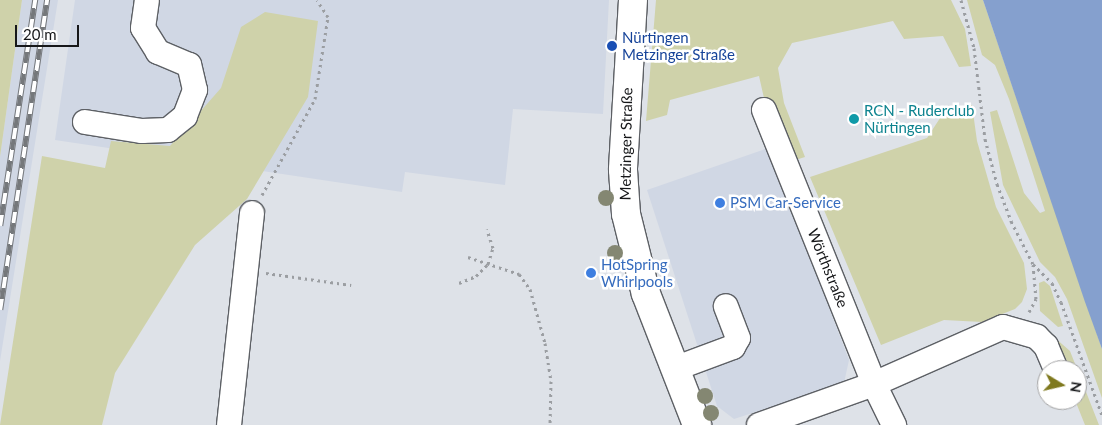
<!DOCTYPE html>
<meta charset="utf-8">
<style>
body{margin:0}
#map{position:relative;width:1102px;height:425px;overflow:hidden;background:#dee2e8;font-family:Lato,sans-serif}
div>[style]{position:absolute}
.built>*{inset:0;background:#d0d7e4}
.green>*{inset:0;background:#cfd2aa}
.water>*{inset:0;background:#85a0ce}
.path>*{height:3px;margin-top:-1.5px;transform-origin:0;background:repeating-linear-gradient(90deg,#9b9ea2 0 2.5px,transparent 0 6.5px)}
.roads{filter:drop-shadow(1px 0 #5d6065) drop-shadow(-1px 0 #5d6065) drop-shadow(0 1px #5d6065) drop-shadow(0 -1px #5d6065)}
.minor>*{height:24px;margin:-12px;padding:0 12px;transform-origin:12px;border-radius:12px;background:#fff}
.major>*{height:28px;margin:-14px;padding:0 14px;transform-origin:14px;border-radius:14px;background:#fff}
.rail>*{height:5.5px;margin-top:-2.75px;transform-origin:0;background:repeating-linear-gradient(90deg,#fff 0 11px,#75787b 0 22px);box-sizing:border-box;border-block:1px solid #75787b}
.trees>*{width:16px;height:16px;margin:-8px;border-radius:50%;background:#848772}
.dots>*{width:14px;height:14px;translate:-50% -50%;box-sizing:border-box;border:2px solid #fff;border-radius:50%}
span{translate:-50% -50%;white-space:nowrap;text-align:center;line-height:1.15;-webkit-text-stroke:5px #fff;paint-order:stroke}
.transit-label{font-size:15px;color:#164399}
.left{translate:0 -50%;text-align:left}
.culture-label{font-size:15px;color:#0d838f}
.street-label{font-size:15px;color:#161719}
.shop-label{font-size:15px;color:#366cbe}
.north{position:absolute;left:1037px;top:360px;width:50px;height:50px;box-sizing:border-box;background:#fff;border:1px solid #a2a2a3;border-radius:50%;rotate:99deg;font-size:14px;font-weight:700;line-height:20px;text-align:center;color:#161719}
.north::after{content:'';display:block;margin:auto;width:18px;height:22px;background:#7f791e;clip-path:polygon(50% 0,100% 100%,50% 72%,0 100%)}
.scale{position:absolute;left:15px;top:25px;width:64px;height:22px;box-sizing:border-box;border:2px solid #161719;border-top:0;padding-left:6px;font-size:15px;line-height:18px;white-space:nowrap;color:#161719;-webkit-text-stroke:4px #fff;paint-order:stroke}
</style>
<div id="map">
<div class="built">
<i style="clip-path:polygon(22px 0,58px 0,0 361px,0 157px)"></i>
<i style="clip-path:polygon(75px 0,609px 0,603px 114px,513px 109px,505px 185px,405px 172px,402px 192px,55px 140px)"></i>
<i style="clip-path:polygon(768px 148px,849px 360px,844px 383px,734px 419px,717px 406px,647px 190px)"></i>
</div>
<div class="green">
<i style="clip-path:polygon(0 0,22px 0,0 157px)"></i>
<i style="clip-path:polygon(656px 0,951px 0,965px 29px,971px 66px,959px 67px,943px 36px,904px 39px,893px 21px,792px 43px,778px 68px,784px 103px,805px 157px,789px 162px,766px 107px,759px 76px,670px 100px,667px 115px,646px 121px)"></i>
<i style="clip-path:polygon(967px 0,983px 0,1102px 349px,1102px 398px,1067px 299px,1055px 277px,1040px 262px,1003px 185px,990px 112px,997px 110px,1024px 193px,1040px 213px,1045px 211px,1009px 99px,995px 65px,982px 55px)"></i>
<i style="clip-path:polygon(265px 12px,318px 21px,308px 97px,247px 199px,195px 245px,115px 373px,102px 425px,0 425px,42px 156px,105px 168px,111px 141px,170px 146px,221px 88px,241px 27px)"></i>
<i style="clip-path:polygon(972px 105px,977px 141px,996px 207px,1024px 263px,1027px 289px,1022px 302px,1015px 309px,982px 322px,944px 320px,881px 345px,810px 177px,927px 138px,946px 109px)"></i>
<i style="clip-path:polygon(1044px 281px,1050px 286px,1063px 326px,1058px 327px,1040px 311px,1039px 283px)"></i>
<i style="clip-path:polygon(1023px 323px,1039px 324px,1070px 351px,1099px 425px,1085px 425px,1075px 400px,1077px 370px,1064px 370px)"></i>
</div>
<div class="water">
<i style="clip-path:polygon(983px 0,1102px 0,1102px 349px,1085px 302px)"></i>
</div>
<div class="path">
<i style="left:961px;top:0;width:50px;rotate:74.8deg"></i>
<i style="left:974px;top:48px;width:92px;rotate:83.1deg"></i>
<i style="left:985px;top:139px;width:47px;rotate:75.1deg"></i>
<i style="left:997px;top:184px;width:40px;rotate:69deg"></i>
<i style="left:1011px;top:221px;width:48px;rotate:62.9deg"></i>
<i style="left:1033px;top:264px;width:27px;rotate:45deg"></i>
<i style="left:1052px;top:283px;width:21px;rotate:65deg"></i>
<i style="left:1061px;top:302px;width:120px;rotate:70.1deg"></i>
<i style="left:262px;top:195px;width:110px;rotate:-61.1deg"></i>
<i style="left:315px;top:99px;width:83px;rotate:-81deg"></i>
<i style="left:328px;top:17px;width:20px;rotate:-123deg"></i>
<i style="left:468px;top:257px;width:54px;rotate:18.4deg"></i>
<i style="left:519px;top:274px;width:19px;rotate:54deg"></i>
<i style="left:530px;top:289px;width:56px;rotate:74.5deg"></i>
<i style="left:545px;top:343px;width:38px;rotate:81deg"></i>
<i style="left:551px;top:381px;width:44px;rotate:91.3deg"></i>
<i style="left:266px;top:273px;width:86px;rotate:8deg"></i>
<i style="left:459px;top:283px;width:18px;rotate:-22deg"></i>
<i style="left:476px;top:276px;width:17px;rotate:-45deg"></i>
<i style="left:488px;top:264px;width:17px;rotate:-73deg"></i>
<i style="left:493px;top:248px;width:20px;rotate:-108deg"></i>
<i style="left:1029px;top:312px;width:15px;rotate:-62deg"></i>
<i style="left:1036px;top:299px;width:34px;rotate:-95deg"></i>
<i style="left:1064px;top:400px;width:6px;rotate:81deg"></i>
</div>
<div class="roads">
<div class="minor">
<i style="left:764px;top:110px;width:295px;rotate:68.1deg"></i>
<i style="left:874px;top:384px;width:46px;rotate:64deg"></i>
<i style="left:85px;top:122px;width:58px;rotate:9deg"></i>
<i style="left:142px;top:131px;width:26px;rotate:-2deg"></i>
<i style="left:168px;top:130px;width:22px;rotate:-39deg"></i>
<i style="left:185px;top:116px;width:28px;rotate:-69deg"></i>
<i style="left:195px;top:90px;width:26px;rotate:-103deg"></i>
<i style="left:189px;top:65px;width:34px;rotate:-157deg"></i>
<i style="left:158px;top:52px;width:28px;rotate:-122deg"></i>
<i style="left:143px;top:28px;width:28px;rotate:-82deg"></i>
<i style="left:674px;top:369px;width:63px;rotate:-20.4deg"></i>
<i style="left:733px;top:347px;width:10px;rotate:-61deg"></i>
<i style="left:738px;top:338px;width:34px;rotate:-111deg"></i>
<i style="left:229px;top:425px;width:213px;rotate:-83.8deg"></i>
<i style="left:759px;top:425px;width:122px;rotate:-19.6deg"></i>
<i style="left:874px;top:384px;width:141px;rotate:-23.8deg"></i>
<i style="left:1003px;top:327px;width:35px;rotate:16deg"></i>
<i style="left:1037px;top:337px;width:13px;rotate:45deg"></i>
<i style="left:1046px;top:346px;width:26px;rotate:67deg"></i>
</div>
<div class="major">
<i style="left:633px;top:0;width:170px;rotate:93.4deg"></i>
<i style="left:623px;top:170px;width:44px;rotate:86.1deg"></i>
<i style="left:626px;top:214px;width:82px;rotate:76deg"></i>
<i style="left:646px;top:294px;width:141px;rotate:68.7deg"></i>
</div>
</div>
<div class="rail">
<i style="left:0;top:226px;width:229px;rotate:-81.2deg"></i>
<i style="left:0;top:310px;width:314px;rotate:-81.4deg"></i>
</div>
<div class="trees">
<i style="left:606px;top:198px"></i>
<i style="left:615px;top:253px"></i>
<i style="left:705px;top:396px"></i>
<i style="left:711px;top:413px"></i>
</div>
<div class="dots">
<i style="left:612px;top:46px;background:#1a4fb4"></i>
<i style="left:854px;top:119px;background:#0f9aa8"></i>
<i style="left:720px;top:203px;background:#3f7fe0"></i>
<i style="left:591px;top:273px;background:#3f7fe0"></i>
</div>
<div class="transit-label">
<span class="left" style="left:622px;top:46px">Nürtingen<br>Metzinger Straße</span>
</div>
<div class="culture-label">
<span class="left" style="left:864px;top:119px">RCN - Ruderclub<br>Nürtingen</span>
</div>
<div class="street-label">
<span style="left:626px;top:144px;rotate:-89deg">Metzinger Straße</span>
<span style="left:828px;top:268px;rotate:68deg">Wörthstraße</span>
</div>
<div class="shop-label">
<span class="left" style="left:730px;top:203px">PSM Car-Service</span>
<span class="left" style="left:601px;top:273px">HotSpring<br>Whirlpools</span>
</div>
<div class="north">N</div>
<div class="scale">20 m</div>
</div>
